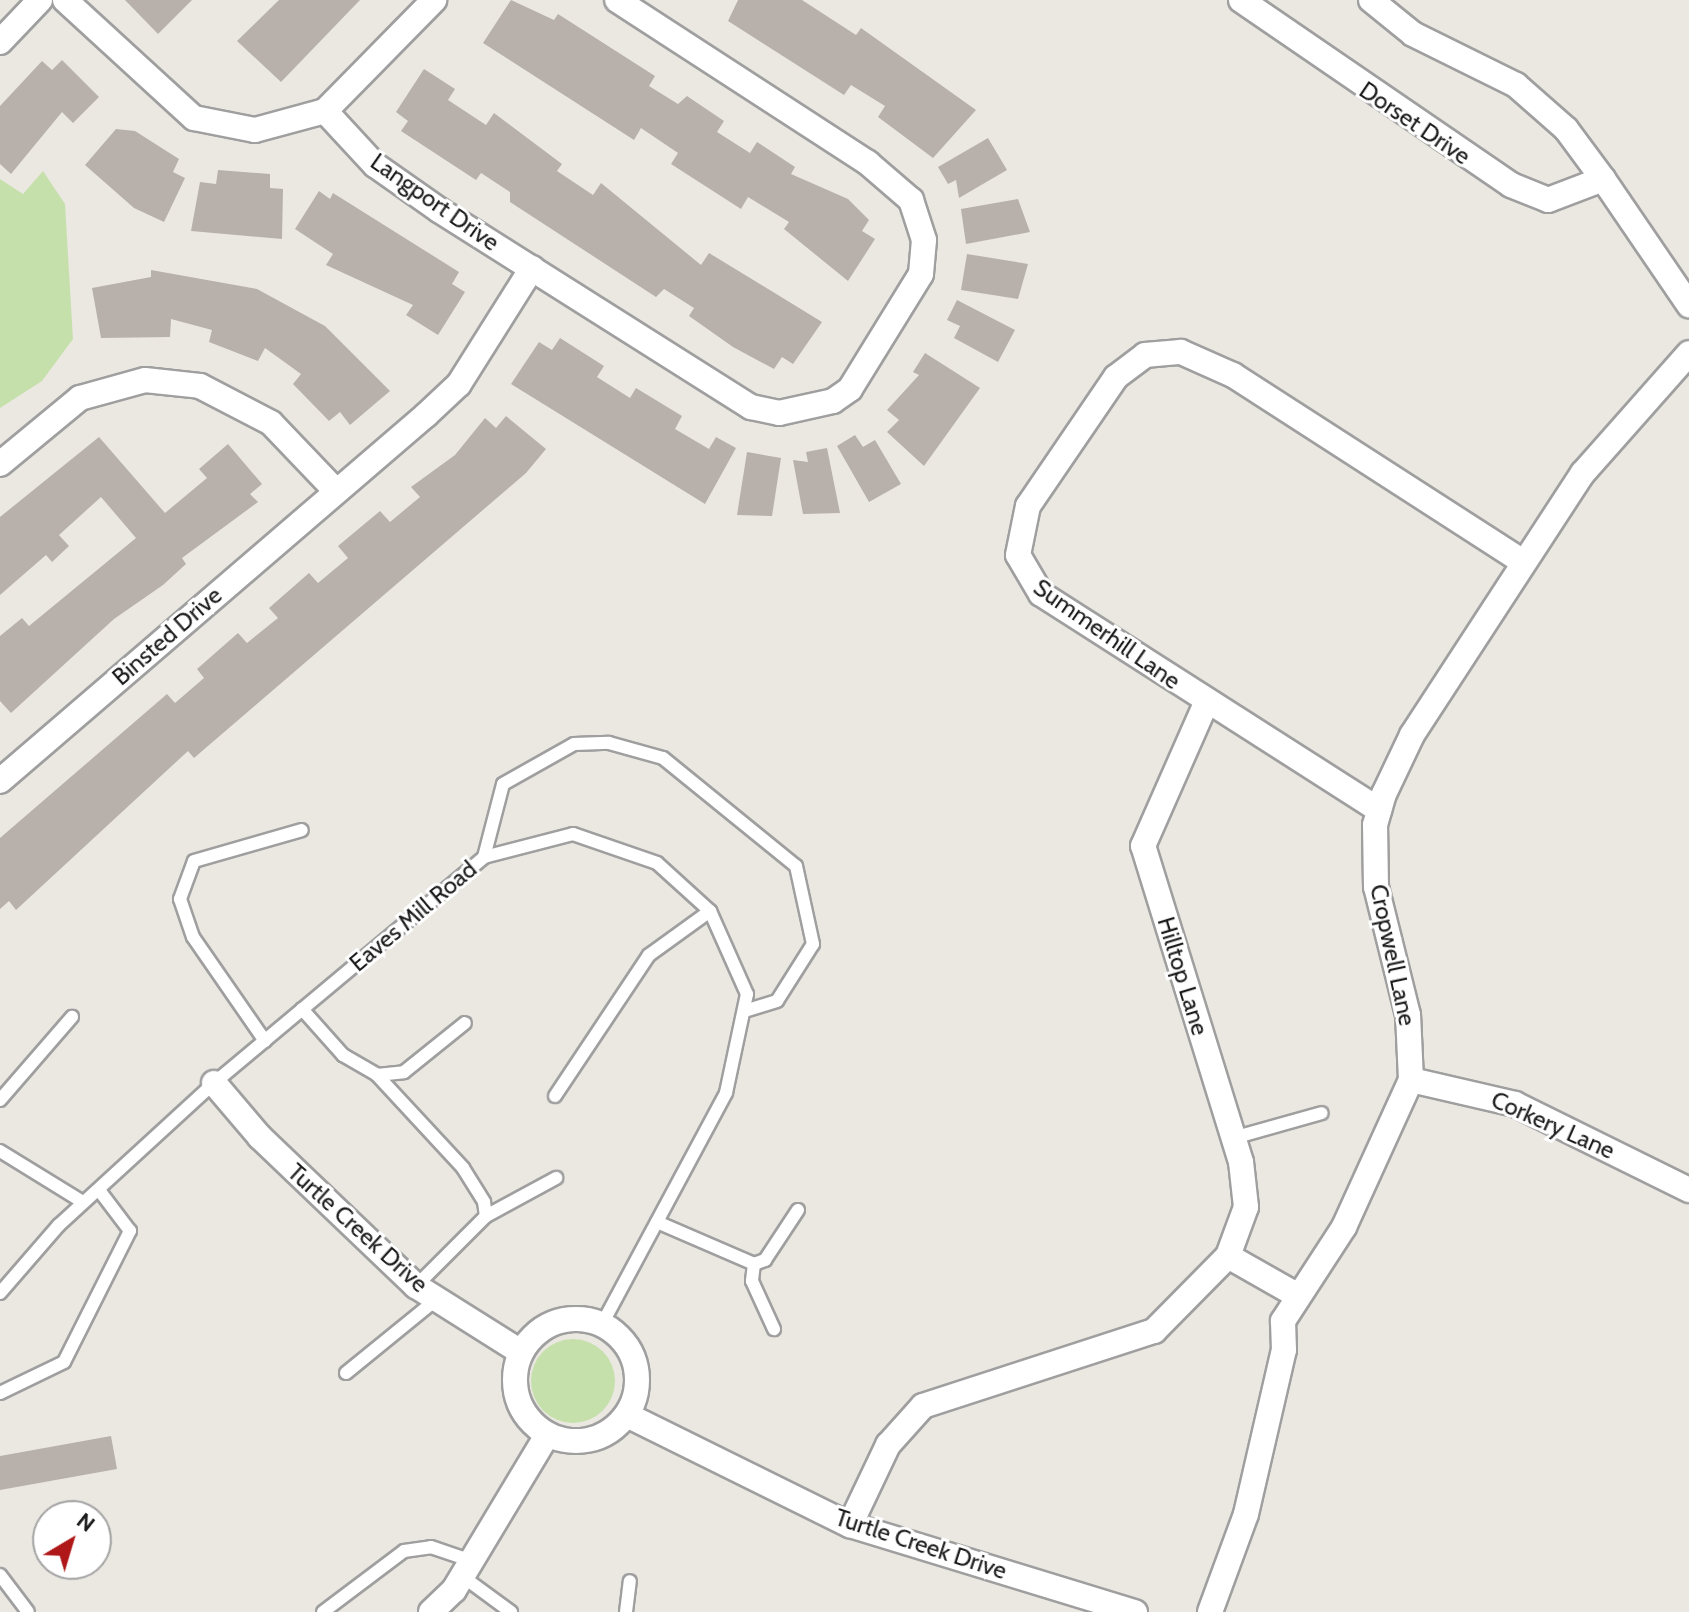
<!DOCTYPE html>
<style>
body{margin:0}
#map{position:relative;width:1689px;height:1612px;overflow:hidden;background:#ebe8e2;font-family:Cabin,sans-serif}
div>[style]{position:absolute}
.grass>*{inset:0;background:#c6e0ac}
.round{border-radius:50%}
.building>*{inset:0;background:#b8b1ab}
.roads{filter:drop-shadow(2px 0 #9f9f9f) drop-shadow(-2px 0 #9f9f9f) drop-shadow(0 2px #9f9f9f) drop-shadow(0 -2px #9f9f9f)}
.service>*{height:12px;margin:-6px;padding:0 6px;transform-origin:6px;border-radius:6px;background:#fff}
.minor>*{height:24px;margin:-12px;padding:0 12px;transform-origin:12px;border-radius:12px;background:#fff}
.minor>.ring{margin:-12px;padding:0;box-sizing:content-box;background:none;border:24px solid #fff;border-radius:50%}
span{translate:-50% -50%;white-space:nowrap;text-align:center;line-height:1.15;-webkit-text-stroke:6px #fff;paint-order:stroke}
.street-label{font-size:24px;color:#1b1b1b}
.north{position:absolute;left:32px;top:1500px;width:80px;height:80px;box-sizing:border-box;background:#fff;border:2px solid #a4a4a4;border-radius:50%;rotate:38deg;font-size:22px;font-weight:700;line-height:32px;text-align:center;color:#1b1b1b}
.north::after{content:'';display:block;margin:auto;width:28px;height:36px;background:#af1718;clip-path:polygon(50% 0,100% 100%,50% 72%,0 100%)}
</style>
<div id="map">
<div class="grass">
<i style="clip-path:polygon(43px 171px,65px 204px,73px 339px,42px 381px,0 408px,0 179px,23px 194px)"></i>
<i class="round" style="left:531px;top:1339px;width:84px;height:84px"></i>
</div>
<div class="building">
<i style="clip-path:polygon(125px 0,192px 0,158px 34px)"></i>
<i style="clip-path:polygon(279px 0,360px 0,281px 82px,237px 41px)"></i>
<i style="clip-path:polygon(511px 0,554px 20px,558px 14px,655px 76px,649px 86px,678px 104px,687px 96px,724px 121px,717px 132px,750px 153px,757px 142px,795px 167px,791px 174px,848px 199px,869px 220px,862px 231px,875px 239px,848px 281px,784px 229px,789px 222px,748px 197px,741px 209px,671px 164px,678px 153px,641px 128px,634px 140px,483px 43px)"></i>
<i style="clip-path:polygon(738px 0,802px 0,856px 35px,861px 28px,976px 110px,933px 158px,878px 117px,885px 106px,851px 85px,844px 95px,728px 21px)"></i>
<i style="clip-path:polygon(62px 60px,99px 97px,73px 123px,62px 112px,11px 174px,0 164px,0 106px,42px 61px,52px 70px)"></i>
<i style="clip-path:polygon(424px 69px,455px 89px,448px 100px,486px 125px,494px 113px,562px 164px,557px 171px,593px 195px,601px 183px,701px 265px,709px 253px,822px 322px,793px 364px,782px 357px,774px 369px,733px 347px,689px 316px,694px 308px,664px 289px,656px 297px,510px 202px,510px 192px,481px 173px,476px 180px,401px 131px,408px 121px,396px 112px)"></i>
<i style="clip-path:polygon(116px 129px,135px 131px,179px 159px,173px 172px,185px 178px,164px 222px,134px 208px,85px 165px)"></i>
<i style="clip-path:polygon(988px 138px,1007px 170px,959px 198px,956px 180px,948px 184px,938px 167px)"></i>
<i style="clip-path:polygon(218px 170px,270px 174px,270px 188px,283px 189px,282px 239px,191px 231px,200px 182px,216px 184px)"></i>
<i style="clip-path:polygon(319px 191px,330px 199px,333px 193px,459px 272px,452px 284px,465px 292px,438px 335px,406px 315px,413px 305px,326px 265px,333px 254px,295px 229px)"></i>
<i style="clip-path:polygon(1018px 199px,1030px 232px,966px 244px,961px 209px)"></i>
<i style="clip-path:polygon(967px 254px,1028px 264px,1018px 299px,961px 290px)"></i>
<i style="clip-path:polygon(151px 270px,257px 289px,325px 326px,390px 391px,350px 425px,340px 412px,329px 421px,293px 384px,301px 374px,265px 348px,258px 361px,209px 342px,212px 330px,171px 319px,170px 337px,101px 338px,92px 288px,151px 277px)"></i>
<i style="clip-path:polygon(957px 300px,1015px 330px,998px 362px,954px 338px,960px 326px,947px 320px)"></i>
<i style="clip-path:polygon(560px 338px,604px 366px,597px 377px,630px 398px,636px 388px,682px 416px,675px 429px,709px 449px,716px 437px,736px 448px,705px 504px,511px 384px,539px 342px,552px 350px)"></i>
<i style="clip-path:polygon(925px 353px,980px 388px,924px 466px,887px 432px,899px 420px,887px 410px,919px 375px,913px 372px)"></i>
<i style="clip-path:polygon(506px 416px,546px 449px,526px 473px,194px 758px,188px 751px,16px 910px,9px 901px,0 909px,0 838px,167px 694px,175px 703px,204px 678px,197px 669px,238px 633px,247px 643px,278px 618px,269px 608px,309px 573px,318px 583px,348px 558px,338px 546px,380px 511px,390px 522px,420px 497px,411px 487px,455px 455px,485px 418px,496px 428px)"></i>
<i style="clip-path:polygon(855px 435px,863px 447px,875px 440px,901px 484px,869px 502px,837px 446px)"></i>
<i style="clip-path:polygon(99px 437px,165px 513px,207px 478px,199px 469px,228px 444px,262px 484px,250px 494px,258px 502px,182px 558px,186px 564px,163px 585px,114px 619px,11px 713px,0 701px,0 636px,22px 618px,29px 626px,136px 538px,101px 497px,59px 535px,69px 546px,52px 562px,46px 555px,0 595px,0 517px)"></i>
<i style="clip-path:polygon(827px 448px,840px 513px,803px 514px,793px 460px,808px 462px,806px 452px)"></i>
<i style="clip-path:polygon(747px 452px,781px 458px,772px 516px,737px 515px)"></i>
<i style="clip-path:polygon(111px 1436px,117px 1469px,0 1490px,0 1456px)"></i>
</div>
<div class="roads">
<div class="service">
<i style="left:484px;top:857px;width:75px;rotate:-75.4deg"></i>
<i style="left:503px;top:784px;width:81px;rotate:-29.4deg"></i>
<i style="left:574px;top:744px;width:35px;rotate:-2deg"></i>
<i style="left:609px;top:743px;width:56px;rotate:15.5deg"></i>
<i style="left:663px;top:758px;width:171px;rotate:39.1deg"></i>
<i style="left:796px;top:866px;width:80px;rotate:77.7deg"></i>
<i style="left:813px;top:944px;width:67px;rotate:122.3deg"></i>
<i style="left:777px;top:1001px;width:34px;rotate:163deg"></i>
<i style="left:302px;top:1009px;width:62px;rotate:48.3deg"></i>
<i style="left:343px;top:1055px;width:39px;rotate:30deg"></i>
<i style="left:377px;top:1075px;width:27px;rotate:-6deg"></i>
<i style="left:404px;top:1072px;width:78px;rotate:-38.8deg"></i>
<i style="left:265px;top:1041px;width:126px;rotate:-124.7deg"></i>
<i style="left:193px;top:937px;width:40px;rotate:-108.9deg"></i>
<i style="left:180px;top:899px;width:40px;rotate:-69.8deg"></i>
<i style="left:194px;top:861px;width:112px;rotate:-16deg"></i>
<i style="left:377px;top:1075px;width:127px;rotate:47.2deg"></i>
<i style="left:463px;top:1168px;width:40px;rotate:58deg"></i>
<i style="left:484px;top:1202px;width:14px;rotate:82deg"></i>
<i style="left:486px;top:1216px;width:99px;rotate:135deg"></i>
<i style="left:555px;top:1096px;width:169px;rotate:-56.3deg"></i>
<i style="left:649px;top:955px;width:75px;rotate:-35.8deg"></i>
<i style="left:0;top:1100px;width:110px;rotate:-49.1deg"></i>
<i style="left:1233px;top:1138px;width:92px;rotate:-15.7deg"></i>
<i style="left:0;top:1151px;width:97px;rotate:31.6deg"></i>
<i style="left:486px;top:1216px;width:80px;rotate:-28.5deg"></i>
<i style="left:657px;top:1222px;width:106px;rotate:23.4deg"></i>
<i style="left:754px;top:1264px;width:12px;rotate:-20deg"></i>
<i style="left:765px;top:1260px;width:60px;rotate:-56.6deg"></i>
<i style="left:754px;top:1264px;width:17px;rotate:97deg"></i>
<i style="left:752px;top:1281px;width:53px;rotate:65.4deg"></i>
<i style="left:0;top:1293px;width:90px;rotate:-49.1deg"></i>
<i style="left:59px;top:1225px;width:210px;rotate:-42.5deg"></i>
<i style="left:214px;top:1083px;width:352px;rotate:-39.9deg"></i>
<i style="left:484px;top:857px;width:92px;rotate:-14.5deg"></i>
<i style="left:573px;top:834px;width:89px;rotate:19deg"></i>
<i style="left:657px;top:863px;width:72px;rotate:42.2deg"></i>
<i style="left:710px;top:911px;width:91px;rotate:66deg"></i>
<i style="left:747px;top:994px;width:101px;rotate:102deg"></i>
<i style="left:726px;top:1093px;width:262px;rotate:118.2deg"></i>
<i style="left:346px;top:1373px;width:117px;rotate:-39.1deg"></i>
<i style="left:0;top:1393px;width:71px;rotate:-25.8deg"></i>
<i style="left:64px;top:1362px;width:147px;rotate:-63.3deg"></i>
<i style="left:130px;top:1231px;width:51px;rotate:-127.1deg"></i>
<i style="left:0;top:1575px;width:46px;rotate:52.9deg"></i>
<i style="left:462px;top:1576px;width:61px;rotate:36.3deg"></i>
<i style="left:323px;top:1612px;width:101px;rotate:-37deg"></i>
<i style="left:404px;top:1551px;width:27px;rotate:-8deg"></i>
<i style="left:431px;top:1547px;width:43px;rotate:18.9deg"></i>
<i style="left:626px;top:1612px;width:31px;rotate:-83deg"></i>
</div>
<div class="minor">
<i style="left:65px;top:0;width:175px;rotate:42.5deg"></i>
<i style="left:194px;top:118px;width:62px;rotate:11.1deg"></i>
<i style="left:255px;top:130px;width:73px;rotate:-15.2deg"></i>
<i style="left:325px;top:111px;width:74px;rotate:47.2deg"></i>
<i style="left:375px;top:165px;width:78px;rotate:35.1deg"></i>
<i style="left:439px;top:210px;width:369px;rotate:32.3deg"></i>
<i style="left:751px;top:407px;width:29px;rotate:12deg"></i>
<i style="left:779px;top:413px;width:55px;rotate:-12.5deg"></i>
<i style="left:833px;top:401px;width:21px;rotate:-35deg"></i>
<i style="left:850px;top:389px;width:135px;rotate:-58.3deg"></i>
<i style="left:921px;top:274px;width:34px;rotate:-85deg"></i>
<i style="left:924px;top:240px;width:42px;rotate:-108deg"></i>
<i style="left:911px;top:200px;width:57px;rotate:-139.3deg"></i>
<i style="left:868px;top:163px;width:299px;rotate:-147deg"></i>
<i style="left:1241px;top:0;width:327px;rotate:34.4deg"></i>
<i style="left:1511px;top:185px;width:40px;rotate:22deg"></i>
<i style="left:1548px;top:200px;width:59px;rotate:-20.9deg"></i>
<i style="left:1603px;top:179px;width:62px;rotate:-126.5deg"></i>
<i style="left:1566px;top:129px;width:67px;rotate:-138.7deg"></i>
<i style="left:1516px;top:85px;width:115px;rotate:-153.7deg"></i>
<i style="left:1413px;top:34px;width:54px;rotate:-141deg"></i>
<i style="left:0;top:42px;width:58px;rotate:-46.4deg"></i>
<i style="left:325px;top:111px;width:156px;rotate:-45.5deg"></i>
<i style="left:1603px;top:179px;width:153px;rotate:55.7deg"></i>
<i style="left:0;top:464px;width:104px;rotate:-39.5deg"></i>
<i style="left:80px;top:398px;width:67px;rotate:-15.5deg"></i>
<i style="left:145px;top:380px;width:55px;rotate:6.2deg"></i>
<i style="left:200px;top:386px;width:80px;rotate:27.5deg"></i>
<i style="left:271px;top:423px;width:93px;rotate:46.3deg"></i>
<i style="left:0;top:781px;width:562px;rotate:-40.67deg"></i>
<i style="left:426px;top:415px;width:45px;rotate:-43.2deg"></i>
<i style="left:459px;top:384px;width:137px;rotate:-57.8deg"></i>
<i style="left:1379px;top:810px;width:401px;rotate:-147.4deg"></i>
<i style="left:1041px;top:594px;width:45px;rotate:-120.5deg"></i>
<i style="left:1018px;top:555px;width:50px;rotate:-78.5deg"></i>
<i style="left:1028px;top:506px;width:156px;rotate:-55.7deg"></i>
<i style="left:1116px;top:377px;width:36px;rotate:-37deg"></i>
<i style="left:1145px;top:355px;width:36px;rotate:-5deg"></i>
<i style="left:1181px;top:352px;width:57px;rotate:23.9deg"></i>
<i style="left:1233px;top:375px;width:344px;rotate:32.8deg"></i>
<i style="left:1411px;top:1080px;width:107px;rotate:13deg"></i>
<i style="left:1515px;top:1104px;width:194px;rotate:26.3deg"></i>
<i style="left:214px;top:1083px;width:71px;rotate:49.6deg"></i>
<i style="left:260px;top:1137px;width:216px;rotate:43.7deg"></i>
<i style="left:416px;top:1286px;width:124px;rotate:32.2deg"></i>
<i style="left:1228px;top:1256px;width:77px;rotate:29.6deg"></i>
<i class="ring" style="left:515px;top:1319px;width:98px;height:98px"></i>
<i style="left:627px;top:1415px;width:249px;rotate:26.3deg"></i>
<i style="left:850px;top:1525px;width:298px;rotate:17deg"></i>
<i style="left:850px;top:1525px;width:89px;rotate:-64.6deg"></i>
<i style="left:888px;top:1445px;width:52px;rotate:-48.1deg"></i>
<i style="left:923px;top:1406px;width:243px;rotate:-18deg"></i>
<i style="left:1154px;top:1331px;width:105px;rotate:-45.4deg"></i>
<i style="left:1228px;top:1256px;width:52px;rotate:-69.8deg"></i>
<i style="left:1246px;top:1207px;width:45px;rotate:-96.3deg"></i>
<i style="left:1241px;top:1162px;width:331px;rotate:-107.2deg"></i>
<i style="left:1143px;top:846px;width:156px;rotate:-66.2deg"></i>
<i style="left:431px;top:1612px;width:32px;rotate:-44deg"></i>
<i style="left:454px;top:1590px;width:181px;rotate:-59deg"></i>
<i style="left:1210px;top:1612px;width:104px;rotate:-69.8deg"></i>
<i style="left:1246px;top:1514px;width:168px;rotate:-77deg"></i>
<i style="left:1284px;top:1350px;width:29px;rotate:-92deg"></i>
<i style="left:1283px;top:1321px;width:112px;rotate:-57deg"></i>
<i style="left:1344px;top:1227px;width:162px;rotate:-65.5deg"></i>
<i style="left:1411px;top:1080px;width:65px;rotate:-92.6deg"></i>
<i style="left:1408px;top:1015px;width:132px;rotate:-104deg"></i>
<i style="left:1376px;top:887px;width:62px;rotate:-90.9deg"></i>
<i style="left:1375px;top:825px;width:32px;rotate:-74deg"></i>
<i style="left:1384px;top:794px;width:65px;rotate:-64.6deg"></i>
<i style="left:1412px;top:735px;width:313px;rotate:-56.9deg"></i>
<i style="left:1583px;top:473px;width:160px;rotate:-48.5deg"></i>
</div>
</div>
<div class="street-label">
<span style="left:1415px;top:123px;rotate:34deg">Dorset Drive</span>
<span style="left:435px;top:202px;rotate:35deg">Langport Drive</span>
<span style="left:1107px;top:634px;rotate:35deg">Summerhill Lane</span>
<span style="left:167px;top:636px;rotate:-41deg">Binsted Drive</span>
<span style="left:413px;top:916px;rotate:-40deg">Eaves Mill Road</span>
<span style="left:1393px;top:955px;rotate:78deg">Cropwell Lane</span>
<span style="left:1183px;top:976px;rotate:73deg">Hilltop Lane</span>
<span style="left:1553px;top:1125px;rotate:24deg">Corkery Lane</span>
<span style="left:358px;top:1228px;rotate:42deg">Turtle Creek Drive</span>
<span style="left:921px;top:1544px;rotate:18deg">Turtle Creek Drive</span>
</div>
<div class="north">N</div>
</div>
